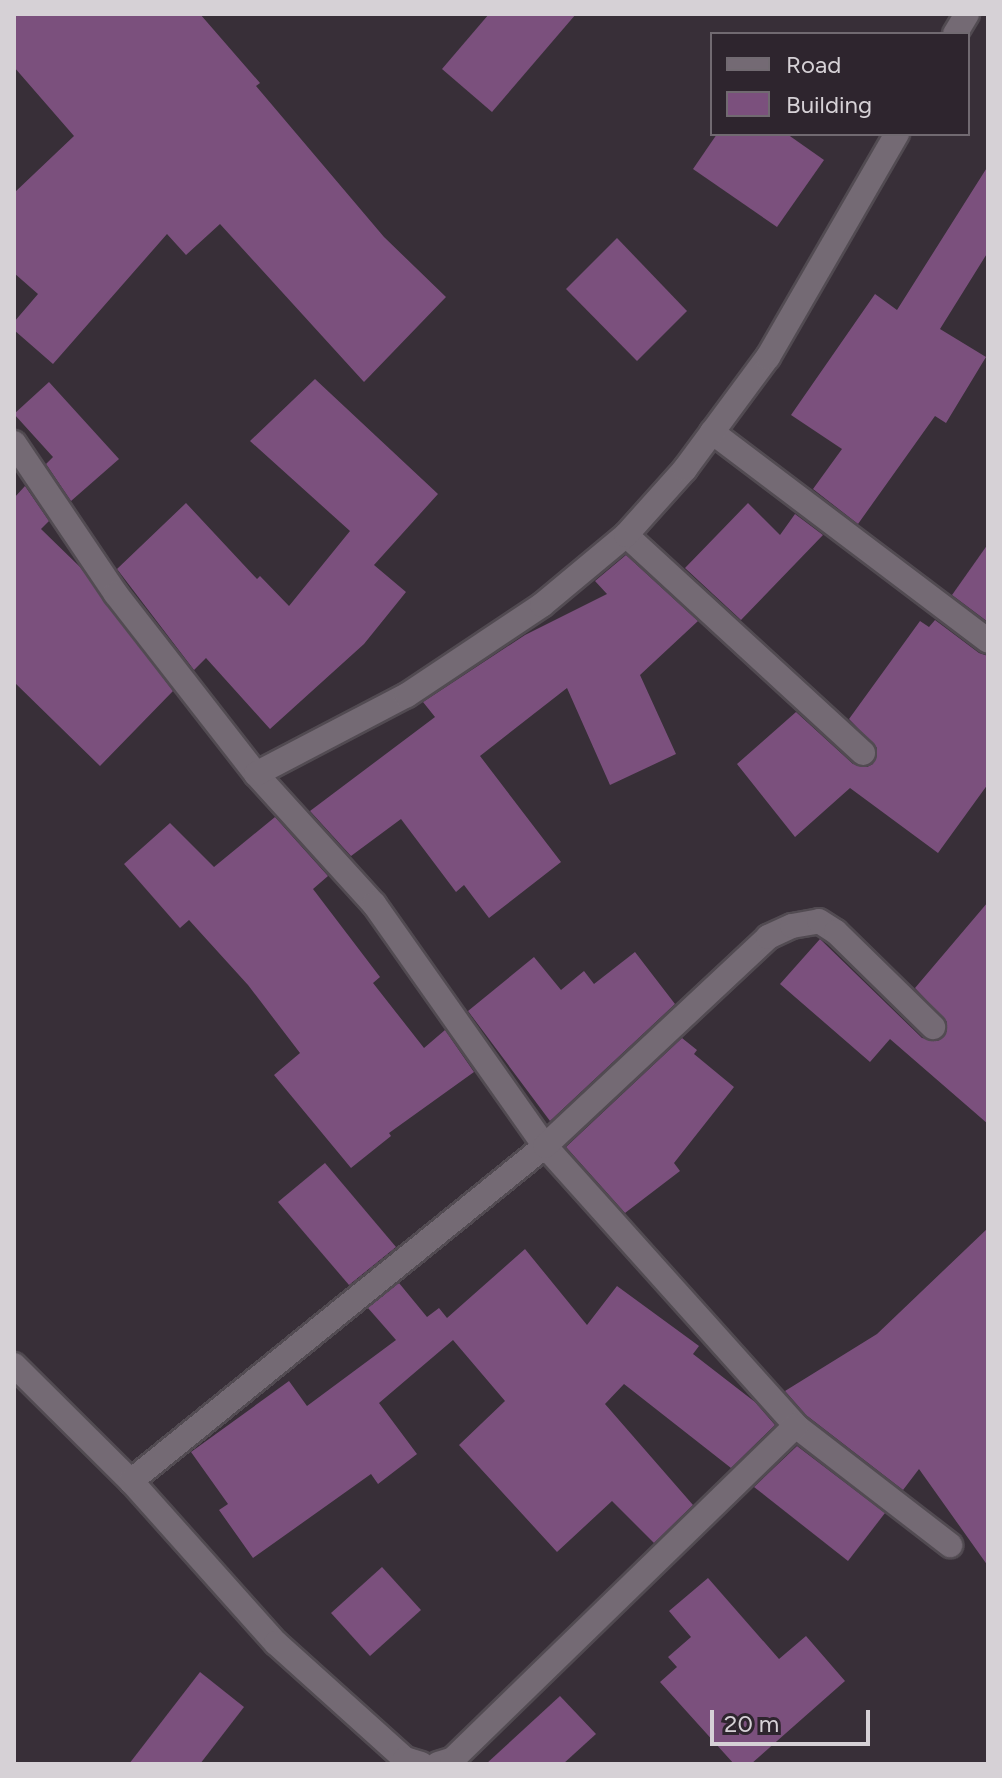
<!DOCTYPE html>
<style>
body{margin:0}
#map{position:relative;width:1002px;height:1778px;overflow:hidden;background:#382f38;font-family:Figtree,sans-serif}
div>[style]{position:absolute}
.building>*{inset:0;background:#7b507d}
.roads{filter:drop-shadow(2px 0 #524b52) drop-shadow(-2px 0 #524b52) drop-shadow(0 2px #524b52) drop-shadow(0 -2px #524b52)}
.street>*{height:24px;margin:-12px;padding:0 12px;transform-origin:12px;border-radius:12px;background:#746a74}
span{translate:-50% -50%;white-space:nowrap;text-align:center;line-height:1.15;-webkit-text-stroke:6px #2e252e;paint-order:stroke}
.frame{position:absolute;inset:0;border:16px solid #d6d1d6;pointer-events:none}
.legend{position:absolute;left:710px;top:32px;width:260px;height:104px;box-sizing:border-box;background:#2e252e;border:2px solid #716a71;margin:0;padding:10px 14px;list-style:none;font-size:24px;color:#d6d1d6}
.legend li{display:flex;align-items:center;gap:16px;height:40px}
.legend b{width:40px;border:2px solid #716a71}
.scale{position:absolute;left:710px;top:1710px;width:160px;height:36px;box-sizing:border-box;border:4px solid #d6d1d6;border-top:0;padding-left:10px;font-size:24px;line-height:28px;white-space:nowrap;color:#d6d1d6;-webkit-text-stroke:6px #2e252e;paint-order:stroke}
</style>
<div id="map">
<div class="building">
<i style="clip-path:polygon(14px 14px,200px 14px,260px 83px,256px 86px,384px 237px,446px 297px,364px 382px,220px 224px,186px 255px,167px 234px,53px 364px,14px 330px,14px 322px,38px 294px,14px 273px,14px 193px,74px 136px,14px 67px)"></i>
<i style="clip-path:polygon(489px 14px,576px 14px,492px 112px,442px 69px)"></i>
<i style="clip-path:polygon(717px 134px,787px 134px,824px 160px,777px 227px,693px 169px)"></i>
<i style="clip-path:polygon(988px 166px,988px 252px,940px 329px,986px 357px,946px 423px,935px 416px,858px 524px,813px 489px,842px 449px,791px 415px,875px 294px,897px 310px)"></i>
<i style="clip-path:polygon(617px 238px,687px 311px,637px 361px,566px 289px)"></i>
<i style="clip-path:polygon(315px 379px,438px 494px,374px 565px,406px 592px,364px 644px,270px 729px,206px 658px,194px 670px,117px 569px,186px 503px,257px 579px,260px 576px,289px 606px,350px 531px,250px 441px)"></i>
<i style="clip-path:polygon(49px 382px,119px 459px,71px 501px,46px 464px,53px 457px,14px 414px)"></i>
<i style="clip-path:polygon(25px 486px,49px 521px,41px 529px,80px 567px,173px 691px,100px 766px,14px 682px,14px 498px)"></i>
<i style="clip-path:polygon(748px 503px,780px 535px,795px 514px,823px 535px,741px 620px,685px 568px)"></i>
<i style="clip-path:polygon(988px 544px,988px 622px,952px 595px)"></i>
<i style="clip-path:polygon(626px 555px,698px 621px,640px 675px,676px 754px,610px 785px,567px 688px,480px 756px,561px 862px,489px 918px,464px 885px,456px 892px,401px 819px,351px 856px,310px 811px,435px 717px,423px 702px,525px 635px,607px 594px,595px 581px)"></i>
<i style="clip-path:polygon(935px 620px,979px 653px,988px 656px,988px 784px,938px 853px,850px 788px,795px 837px,737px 764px,796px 712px,853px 764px,867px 767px,873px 764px,877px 748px,849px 719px,920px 621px,929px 627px)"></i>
<i style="clip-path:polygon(275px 817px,328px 876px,313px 889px,380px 977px,373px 983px,424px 1048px,445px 1030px,474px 1072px,389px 1133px,391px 1136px,351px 1168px,274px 1075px,300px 1053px,248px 985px,189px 920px,180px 928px,124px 864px,170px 823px,214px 867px)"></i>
<i style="clip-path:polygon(988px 902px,988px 1124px,890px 1039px,870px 1062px,780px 984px,820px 939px,922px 1038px,938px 1041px,947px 1031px,947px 1022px,915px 988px)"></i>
<i style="clip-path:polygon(635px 952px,675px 1004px,550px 1121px,468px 1011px,534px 957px,561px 990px,584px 971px,594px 984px)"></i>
<i style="clip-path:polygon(682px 1038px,697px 1050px,694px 1054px,734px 1087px,674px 1163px,680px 1171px,625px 1213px,566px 1147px)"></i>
<i style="clip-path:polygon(325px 1163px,396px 1247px,349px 1285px,278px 1202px)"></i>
<i style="clip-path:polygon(988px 1228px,988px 1566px,919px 1469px,903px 1490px,806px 1415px,785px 1391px,877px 1334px)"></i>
<i style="clip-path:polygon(525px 1249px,587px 1325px,617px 1286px,699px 1346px,693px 1354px,755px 1402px,775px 1425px,731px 1468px,624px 1384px,605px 1404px,693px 1505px,654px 1543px,612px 1501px,557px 1552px,459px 1445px,505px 1401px,453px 1340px,379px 1403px,417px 1454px,378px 1484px,371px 1474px,253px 1558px,219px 1510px,228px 1504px,191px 1452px,289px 1381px,307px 1406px,396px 1340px,368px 1308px,399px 1283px,427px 1317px,439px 1308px,447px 1318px)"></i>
<i style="clip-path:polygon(797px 1446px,885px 1513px,848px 1561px,754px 1487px)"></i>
<i style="clip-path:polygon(382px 1567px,421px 1610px,370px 1656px,331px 1613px)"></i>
<i style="clip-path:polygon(708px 1578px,779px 1659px,806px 1636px,845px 1681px,751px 1764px,734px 1764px,660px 1682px,677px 1667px,668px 1657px,691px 1637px,669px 1611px)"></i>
<i style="clip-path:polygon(200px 1672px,244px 1707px,200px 1764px,129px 1764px)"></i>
<i style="clip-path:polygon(560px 1696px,596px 1734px,563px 1764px,486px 1764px)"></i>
</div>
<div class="roads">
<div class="street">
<i style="left:955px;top:34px;width:23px;rotate:-59deg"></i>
<i style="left:712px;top:432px;width:346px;rotate:37.1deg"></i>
<i style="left:14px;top:443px;width:182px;rotate:56deg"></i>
<i style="left:116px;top:594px;width:228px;rotate:52.1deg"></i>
<i style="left:256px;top:774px;width:176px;rotate:47.8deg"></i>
<i style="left:374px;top:904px;width:296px;rotate:54.8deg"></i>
<i style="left:545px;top:1146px;width:376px;rotate:48.1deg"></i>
<i style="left:796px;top:1426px;width:195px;rotate:37.7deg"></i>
<i style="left:626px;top:535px;width:322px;rotate:42.6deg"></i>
<i style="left:256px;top:774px;width:170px;rotate:-27.6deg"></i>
<i style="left:407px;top:695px;width:162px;rotate:-33.7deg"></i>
<i style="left:542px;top:605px;width:109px;rotate:-39.8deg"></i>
<i style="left:626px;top:535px;width:89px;rotate:-48.2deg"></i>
<i style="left:685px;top:469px;width:139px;rotate:-53.5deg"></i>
<i style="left:768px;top:357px;width:258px;rotate:-60deg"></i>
<i style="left:14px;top:1365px;width:165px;rotate:44.8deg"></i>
<i style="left:131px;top:1481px;width:217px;rotate:48.2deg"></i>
<i style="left:276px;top:1643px;width:173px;rotate:42deg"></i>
<i style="left:405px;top:1759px;width:17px;rotate:17deg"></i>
<i style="left:131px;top:1481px;width:533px;rotate:-38.98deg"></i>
<i style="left:545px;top:1146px;width:306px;rotate:-43.1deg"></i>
<i style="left:768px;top:937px;width:26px;rotate:-25deg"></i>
<i style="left:792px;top:926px;width:27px;rotate:-10deg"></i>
<i style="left:819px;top:921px;width:20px;rotate:33deg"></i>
<i style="left:836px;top:932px;width:136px;rotate:44.4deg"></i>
<i style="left:438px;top:1764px;width:16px;rotate:-18deg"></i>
<i style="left:453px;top:1759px;width:478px;rotate:-44.2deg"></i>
</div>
</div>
<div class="frame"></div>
<ul class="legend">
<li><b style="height:10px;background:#746a74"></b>Road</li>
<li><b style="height:22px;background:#7b507d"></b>Building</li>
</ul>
<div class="scale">20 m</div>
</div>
